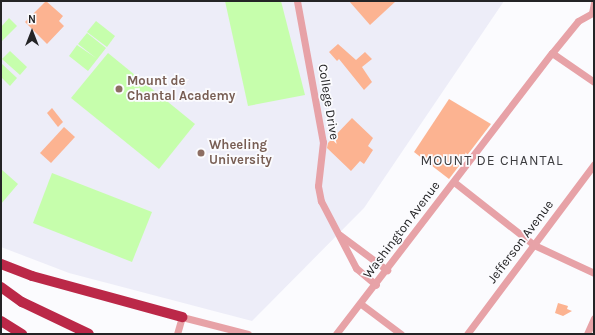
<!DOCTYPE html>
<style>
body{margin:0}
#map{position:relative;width:595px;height:335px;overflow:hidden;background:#fbfbfe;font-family:Karla,sans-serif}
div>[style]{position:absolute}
.built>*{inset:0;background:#ededf8}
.green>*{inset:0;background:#c6feac}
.building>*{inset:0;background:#fcb391}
.minor>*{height:7px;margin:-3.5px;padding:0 3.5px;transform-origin:3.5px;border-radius:3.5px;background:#e7a2a7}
.highway>*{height:10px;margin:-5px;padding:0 5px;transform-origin:5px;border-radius:5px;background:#bb2848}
.dots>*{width:11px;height:11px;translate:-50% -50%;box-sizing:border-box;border:2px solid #fbfbfe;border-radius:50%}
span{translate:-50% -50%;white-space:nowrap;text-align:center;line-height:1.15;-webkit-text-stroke:3.5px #fbfbfe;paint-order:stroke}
.education-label{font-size:13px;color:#785e54;font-weight:700}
.left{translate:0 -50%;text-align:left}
.street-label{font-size:13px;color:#242426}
.neighbourhood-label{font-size:14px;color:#3e3e41;letter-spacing:1px}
.frame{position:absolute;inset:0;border:2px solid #242426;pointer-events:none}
.north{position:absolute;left:12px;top:12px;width:40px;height:40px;-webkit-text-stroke:3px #fbfbfe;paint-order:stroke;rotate:0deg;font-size:11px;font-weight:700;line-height:16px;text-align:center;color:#242426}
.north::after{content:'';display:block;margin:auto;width:14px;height:18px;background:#242426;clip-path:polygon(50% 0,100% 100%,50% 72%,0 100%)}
</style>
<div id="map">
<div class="built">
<i style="clip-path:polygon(1px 1px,504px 1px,364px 208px,252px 321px,69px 273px,1px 247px)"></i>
</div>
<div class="green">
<i style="clip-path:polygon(225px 1px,281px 1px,305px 95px,248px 106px)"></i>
<i style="clip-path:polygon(9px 18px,17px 26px,1px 42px,1px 27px)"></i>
<i style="clip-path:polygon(96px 21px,115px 36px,107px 47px,87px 32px)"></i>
<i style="clip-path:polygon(87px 33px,106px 48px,88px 71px,69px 56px,77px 45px,96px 58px,78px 44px)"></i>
<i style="clip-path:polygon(10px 51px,27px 67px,20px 75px,2px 59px)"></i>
<i style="clip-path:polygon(108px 53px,195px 124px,159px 169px,71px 98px)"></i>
<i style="clip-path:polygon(1px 63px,17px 78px,10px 86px,1px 77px)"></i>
<i style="clip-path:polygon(1px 169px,18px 184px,1px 204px)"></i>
<i style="clip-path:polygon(52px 173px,152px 212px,132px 262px,33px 223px)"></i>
</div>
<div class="building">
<i style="clip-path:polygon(46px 1px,63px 16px,59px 21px,64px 26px,47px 44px,25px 22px)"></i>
<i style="clip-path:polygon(349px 1px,396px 1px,370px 25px)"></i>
<i style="clip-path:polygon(338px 44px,356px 60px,365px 52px,372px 59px,362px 67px,372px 82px,364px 90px,339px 59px,337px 61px,329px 52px)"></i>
<i style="clip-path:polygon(449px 99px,491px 124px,449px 179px,414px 152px)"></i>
<i style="clip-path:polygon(52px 108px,63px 122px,58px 127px,47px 113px)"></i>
<i style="clip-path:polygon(352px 118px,373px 138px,368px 146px,373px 150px,364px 164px,360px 161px,351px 171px,327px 148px,328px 143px)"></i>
<i style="clip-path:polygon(64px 127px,75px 137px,51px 163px,40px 153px)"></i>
<i style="clip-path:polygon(558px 303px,568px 306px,567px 309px,572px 311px,563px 316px,555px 313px)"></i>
</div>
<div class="minor">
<i style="left:297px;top:1px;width:143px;rotate:79.6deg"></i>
<i style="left:323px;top:142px;width:44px;rotate:96.5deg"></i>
<i style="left:318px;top:186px;width:15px;rotate:79deg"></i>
<i style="left:321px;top:201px;width:76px;rotate:62.4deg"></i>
<i style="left:356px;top:268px;width:26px;rotate:40deg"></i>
<i style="left:592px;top:13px;width:10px;rotate:-79deg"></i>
<i style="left:552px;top:53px;width:51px;rotate:34.6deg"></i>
<i style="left:454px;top:182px;width:102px;rotate:38.2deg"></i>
<i style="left:534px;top:245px;width:66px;rotate:25deg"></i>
<i style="left:340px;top:235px;width:59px;rotate:36.7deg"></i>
<i style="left:361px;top:304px;width:50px;rotate:36.9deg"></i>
<i style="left:177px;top:334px;width:18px;rotate:-74deg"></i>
<i style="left:182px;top:317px;width:68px;rotate:14.4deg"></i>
<i style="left:336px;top:334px;width:354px;rotate:-52.5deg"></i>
<i style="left:552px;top:53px;width:41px;rotate:-50.9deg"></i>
<i style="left:578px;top:21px;width:18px;rotate:-29deg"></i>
<i style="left:467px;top:334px;width:212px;rotate:-53.2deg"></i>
<i style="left:587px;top:334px;width:17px;rotate:-66deg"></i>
</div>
<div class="highway">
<i style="left:1px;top:264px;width:33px;rotate:21deg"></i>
<i style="left:32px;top:276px;width:156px;rotate:15.3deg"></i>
<i style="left:1px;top:287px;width:26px;rotate:36deg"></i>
<i style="left:22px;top:302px;width:74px;rotate:25.5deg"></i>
<i style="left:1px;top:321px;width:25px;rotate:32deg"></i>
</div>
<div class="dots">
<i style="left:119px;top:89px;background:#8d6e63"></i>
<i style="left:201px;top:153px;background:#8d6e63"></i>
</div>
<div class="education-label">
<span class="left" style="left:127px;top:89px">Mount de<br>Chantal Academy</span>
<span class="left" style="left:209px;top:153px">Wheeling<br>University</span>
</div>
<div class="street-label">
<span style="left:328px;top:102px;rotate:81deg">College Drive</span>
<span style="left:402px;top:230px;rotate:-53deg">Washington Avenue</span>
<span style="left:521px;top:242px;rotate:-53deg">Jefferson Avenue</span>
</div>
<div class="neighbourhood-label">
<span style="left:492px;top:161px">MOUNT DE CHANTAL</span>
</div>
<div class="frame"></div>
<div class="north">N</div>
</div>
